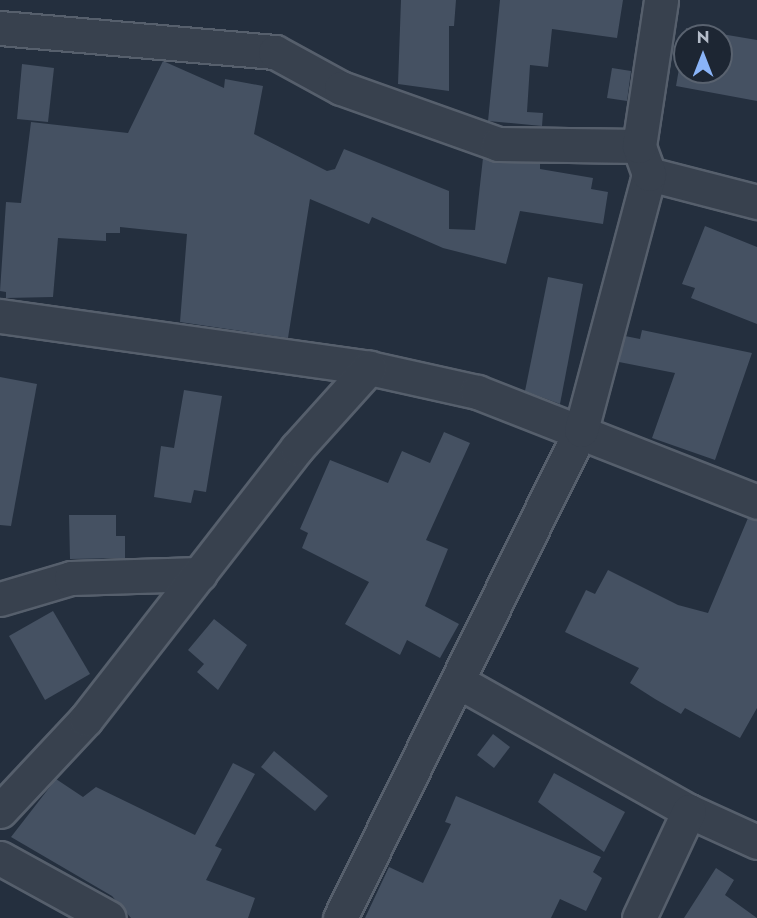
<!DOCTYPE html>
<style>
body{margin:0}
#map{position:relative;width:757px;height:918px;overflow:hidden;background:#242f3e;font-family:Jost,sans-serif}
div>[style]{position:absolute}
.building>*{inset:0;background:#455162}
.roads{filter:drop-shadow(2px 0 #565f6c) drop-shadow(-2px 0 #565f6c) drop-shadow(0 2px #565f6c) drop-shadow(0 -2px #565f6c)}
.minor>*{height:33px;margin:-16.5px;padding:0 16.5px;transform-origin:16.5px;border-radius:16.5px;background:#38414e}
span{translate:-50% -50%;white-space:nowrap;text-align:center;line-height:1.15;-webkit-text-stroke:5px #1d2633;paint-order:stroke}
.north{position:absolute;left:673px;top:24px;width:60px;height:60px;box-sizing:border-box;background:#1d2633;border:2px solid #59626f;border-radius:50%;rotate:0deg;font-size:16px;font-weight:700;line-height:24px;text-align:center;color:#b4bcc9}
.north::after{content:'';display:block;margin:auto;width:21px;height:27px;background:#8ab4f8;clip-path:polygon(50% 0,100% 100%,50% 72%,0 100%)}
</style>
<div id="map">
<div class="building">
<i style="clip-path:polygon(401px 0,456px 0,454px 26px,449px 26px,449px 91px,398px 84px)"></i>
<i style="clip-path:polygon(500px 0,623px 0,617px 38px,552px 29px,548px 67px,530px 65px,527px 112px,543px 113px,542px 126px,488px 121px)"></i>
<i style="clip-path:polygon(evenodd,686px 28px,757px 40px,757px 101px,676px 86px,686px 28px,685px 36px,721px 36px,721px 72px,685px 72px,685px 36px)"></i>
<i style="clip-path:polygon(163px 61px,224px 88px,225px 79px,263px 86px,254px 134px,327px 171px,335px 169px,344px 149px,449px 191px,449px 229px,475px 230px,483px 158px,540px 163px,540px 169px,593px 178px,591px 189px,608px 192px,603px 224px,520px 211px,506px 264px,443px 248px,372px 217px,369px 224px,310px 199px,288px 338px,180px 322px,187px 234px,120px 227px,120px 233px,106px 233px,106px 241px,58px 238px,53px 297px,6px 298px,6px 292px,0 291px,6px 202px,21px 203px,31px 122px,128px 133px)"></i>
<i style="clip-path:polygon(22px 64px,54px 68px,48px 122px,17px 119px)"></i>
<i style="clip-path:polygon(612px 68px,631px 71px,627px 101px,607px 98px)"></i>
<i style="clip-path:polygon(705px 226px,757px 247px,757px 324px,691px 298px,695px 288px,682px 284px)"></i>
<i style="clip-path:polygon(548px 277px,583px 284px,560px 404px,525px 391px)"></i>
<i style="clip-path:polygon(642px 330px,752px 353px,715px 460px,652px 438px,675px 373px,619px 362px,625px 336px,640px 339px)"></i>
<i style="clip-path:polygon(0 377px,37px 384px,11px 526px,0 525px)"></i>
<i style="clip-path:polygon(184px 390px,222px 396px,206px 492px,194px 490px,191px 503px,154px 497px,161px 446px,174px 448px)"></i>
<i style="clip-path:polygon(444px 432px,470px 443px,426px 540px,448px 549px,425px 606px,459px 624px,440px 658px,407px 640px,400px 655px,345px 624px,369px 582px,302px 548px,308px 533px,300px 529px,330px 460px,388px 483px,402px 451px,430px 463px)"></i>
<i style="clip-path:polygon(69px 515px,116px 515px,116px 536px,125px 536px,125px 558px,70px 559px)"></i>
<i style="clip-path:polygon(748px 518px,757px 520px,757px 708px,740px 738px,685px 708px,681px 714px,655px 699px,630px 683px,639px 668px,565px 632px,586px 590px,595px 594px,608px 570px,678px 605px,708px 613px)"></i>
<i style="clip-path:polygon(53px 611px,90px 674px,45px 700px,9px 636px)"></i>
<i style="clip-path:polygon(214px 619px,247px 645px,218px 690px,197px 672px,204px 664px,188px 650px)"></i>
<i style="clip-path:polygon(493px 734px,510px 747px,494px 768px,477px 755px)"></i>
<i style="clip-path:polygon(274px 751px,328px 796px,315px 811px,261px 767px)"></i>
<i style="clip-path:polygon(233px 763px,255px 774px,215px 846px,222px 849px,206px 880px,255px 898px,248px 918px,131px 918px,112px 896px,11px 837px,56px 779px,83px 797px,96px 787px,195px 835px)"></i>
<i style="clip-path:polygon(554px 773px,625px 812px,604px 852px,538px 802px)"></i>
<i style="clip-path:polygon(456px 796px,601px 857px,593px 872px,602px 878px,586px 911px,560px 899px,551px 918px,365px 918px,389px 867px,423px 883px,451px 824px,445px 822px)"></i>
<i style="clip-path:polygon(716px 868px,734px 880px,725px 895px,757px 918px,684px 918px)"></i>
</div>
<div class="roads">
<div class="minor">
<i style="left:0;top:28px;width:276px;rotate:5deg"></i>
<i style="left:275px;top:52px;width:75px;rotate:28.6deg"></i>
<i style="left:341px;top:88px;width:167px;rotate:19.6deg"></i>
<i style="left:498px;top:144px;width:141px;rotate:0.8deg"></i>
<i style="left:649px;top:174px;width:112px;rotate:14.5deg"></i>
<i style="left:0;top:316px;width:373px;rotate:8deg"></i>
<i style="left:369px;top:368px;width:111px;rotate:12.5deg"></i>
<i style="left:477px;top:392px;width:301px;rotate:21.4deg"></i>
<i style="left:0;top:599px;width:74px;rotate:-16.5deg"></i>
<i style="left:71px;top:578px;width:129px;rotate:-1.8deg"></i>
<i style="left:459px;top:682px;width:264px;rotate:29.3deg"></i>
<i style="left:689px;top:811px;width:75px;rotate:24.5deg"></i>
<i style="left:0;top:811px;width:126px;rotate:-46.9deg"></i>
<i style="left:86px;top:719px;width:343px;rotate:-52.1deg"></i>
<i style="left:297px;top:448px;width:108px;rotate:-48deg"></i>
<i style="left:0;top:858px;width:124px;rotate:28.8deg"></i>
<i style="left:340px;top:918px;width:544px;rotate:-63.72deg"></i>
<i style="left:581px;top:430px;width:265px;rotate:-75.1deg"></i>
<i style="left:649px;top:174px;width:30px;rotate:-110deg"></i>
<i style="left:639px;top:146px;width:148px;rotate:-81.4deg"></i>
<i style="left:639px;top:918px;width:118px;rotate:-65deg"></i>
</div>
</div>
<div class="north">N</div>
</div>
